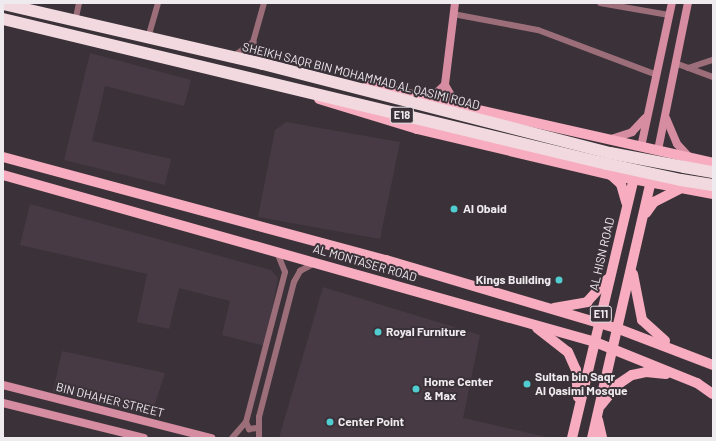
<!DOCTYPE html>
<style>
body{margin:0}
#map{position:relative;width:716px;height:441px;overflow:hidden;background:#3a3238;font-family:Barlow,sans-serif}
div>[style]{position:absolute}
.built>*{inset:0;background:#473a44}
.street>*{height:6px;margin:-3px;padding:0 3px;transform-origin:3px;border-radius:3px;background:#9c6e7a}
.secondary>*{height:8px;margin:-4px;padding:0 4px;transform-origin:4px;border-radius:4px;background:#d68da1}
.primary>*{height:10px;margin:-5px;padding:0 5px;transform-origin:5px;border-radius:5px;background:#f7acbf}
.highway>*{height:12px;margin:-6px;padding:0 6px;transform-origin:6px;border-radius:6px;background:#f1d9df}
.highway-bridge>*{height:12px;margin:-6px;padding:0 6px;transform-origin:6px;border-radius:6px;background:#f1d9df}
.dots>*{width:11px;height:11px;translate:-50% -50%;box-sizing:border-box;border:2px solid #3a3238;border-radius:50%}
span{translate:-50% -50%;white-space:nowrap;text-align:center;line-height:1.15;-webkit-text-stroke:4px #3a3238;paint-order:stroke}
.shield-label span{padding:1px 3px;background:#3a3238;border:1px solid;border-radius:3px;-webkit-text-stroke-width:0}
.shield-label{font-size:11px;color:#efeaed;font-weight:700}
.street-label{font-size:12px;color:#efeaed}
.poi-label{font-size:12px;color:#efeaed;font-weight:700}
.left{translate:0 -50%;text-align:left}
.right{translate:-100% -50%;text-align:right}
.frame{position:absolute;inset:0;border:4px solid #efeaed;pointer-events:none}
</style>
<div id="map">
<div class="built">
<i style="clip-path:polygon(90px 53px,191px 80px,184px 106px,105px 86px,92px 141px,171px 159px,165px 185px,64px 160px)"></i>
<i style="clip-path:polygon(286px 122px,400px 142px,380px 239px,258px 217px,275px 130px)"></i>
<i style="clip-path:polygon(30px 204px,271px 270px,278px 278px,265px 346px,222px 335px,230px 301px,179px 288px,169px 329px,137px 322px,147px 274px,20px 245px)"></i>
<i style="clip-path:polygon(323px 287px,480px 335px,463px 418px,551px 438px,279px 438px)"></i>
<i style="clip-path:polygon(62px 351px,165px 373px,151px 416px,53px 392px)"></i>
</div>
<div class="street">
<i style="left:600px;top:3px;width:70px;rotate:9.9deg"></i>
<i style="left:453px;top:14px;width:86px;rotate:10.7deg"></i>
<i style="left:538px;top:30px;width:127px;rotate:20.7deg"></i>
<i style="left:75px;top:22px;width:19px;rotate:-78deg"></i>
<i style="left:148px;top:38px;width:36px;rotate:-74deg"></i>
<i style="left:253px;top:42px;width:23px;rotate:67deg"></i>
<i style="left:234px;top:56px;width:24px;rotate:-36deg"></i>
<i style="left:253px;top:42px;width:41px;rotate:-74.2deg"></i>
<i style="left:675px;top:63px;width:40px;rotate:20.2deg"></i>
<i style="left:688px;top:68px;width:26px;rotate:-18deg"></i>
<i style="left:246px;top:422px;width:8px;rotate:67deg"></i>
<i style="left:249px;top:429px;width:8px;rotate:-7deg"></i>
<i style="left:232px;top:438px;width:21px;rotate:-49deg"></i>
<i style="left:246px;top:422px;width:155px;rotate:-75.4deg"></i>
<i style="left:285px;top:272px;width:22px;rotate:-112deg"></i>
<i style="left:259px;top:438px;width:21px;rotate:-90deg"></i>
<i style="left:259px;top:417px;width:139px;rotate:-75.5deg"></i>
<i style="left:294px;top:282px;width:13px;rotate:-61deg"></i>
<i style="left:300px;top:271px;width:15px;rotate:-28deg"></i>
</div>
<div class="secondary">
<i style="left:455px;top:3px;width:83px;rotate:97deg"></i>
<i style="left:445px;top:85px;width:22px;rotate:60deg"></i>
<i style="left:431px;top:98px;width:19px;rotate:-43deg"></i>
<i style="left:666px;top:118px;width:28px;rotate:67deg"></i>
<i style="left:677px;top:144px;width:19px;rotate:47deg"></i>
<i style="left:611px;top:139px;width:22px;rotate:-18deg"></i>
<i style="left:632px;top:132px;width:19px;rotate:-47deg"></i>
<i style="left:641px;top:147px;width:147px;rotate:-77.9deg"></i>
<i style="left:658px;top:150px;width:150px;rotate:-78.5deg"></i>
<i style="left:3px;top:385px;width:215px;rotate:14.3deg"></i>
<i style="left:3px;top:403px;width:145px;rotate:13.9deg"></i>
</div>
<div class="primary">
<i style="left:368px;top:85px;width:354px;rotate:12.7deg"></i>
<i style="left:319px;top:99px;width:102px;rotate:17deg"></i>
<i style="left:417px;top:129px;width:199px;rotate:13.3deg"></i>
<i style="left:611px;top:175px;width:104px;rotate:10.6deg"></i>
<i style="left:3px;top:157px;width:397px;rotate:15.1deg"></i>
<i style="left:386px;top:260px;width:243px;rotate:16.5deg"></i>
<i style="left:619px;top:329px;width:101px;rotate:21deg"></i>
<i style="left:3px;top:175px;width:615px;rotate:15.75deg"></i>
<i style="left:595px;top:342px;width:110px;rotate:21.9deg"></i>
<i style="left:697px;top:383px;width:19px;rotate:35deg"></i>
<i style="left:611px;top:175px;width:13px;rotate:42deg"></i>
<i style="left:621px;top:184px;width:19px;rotate:74deg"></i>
<i style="left:646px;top:213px;width:14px;rotate:-54deg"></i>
<i style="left:654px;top:202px;width:28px;rotate:-27deg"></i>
<i style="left:633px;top:274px;width:47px;rotate:78.9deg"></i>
<i style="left:642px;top:320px;width:31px;rotate:42deg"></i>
<i style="left:554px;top:308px;width:34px;rotate:-10deg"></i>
<i style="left:587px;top:302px;width:31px;rotate:-48deg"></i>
<i style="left:537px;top:328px;width:39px;rotate:38deg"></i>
<i style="left:568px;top:352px;width:20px;rotate:66deg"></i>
<i style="left:576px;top:370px;width:27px;rotate:86deg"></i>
<i style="left:601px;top:405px;width:26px;rotate:-51deg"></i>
<i style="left:617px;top:385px;width:18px;rotate:-34deg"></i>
<i style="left:632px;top:375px;width:14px;rotate:-12deg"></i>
<i style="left:646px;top:372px;width:20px;rotate:6deg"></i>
<i style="left:598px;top:420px;width:18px;rotate:77deg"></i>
<i style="left:572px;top:438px;width:272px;rotate:-76.6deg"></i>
<i style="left:592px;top:438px;width:268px;rotate:-77.1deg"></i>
</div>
<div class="highway">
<i style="left:3px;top:4px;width:267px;rotate:13deg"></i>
<i style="left:263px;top:64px;width:358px;rotate:14.4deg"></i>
<i style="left:3px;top:19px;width:621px;rotate:13.5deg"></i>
<i style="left:684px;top:167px;width:29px;rotate:10deg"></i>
<i style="left:681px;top:180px;width:32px;rotate:9deg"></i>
</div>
<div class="highway-bridge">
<i style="left:610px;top:153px;width:75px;rotate:10.7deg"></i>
<i style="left:607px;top:164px;width:76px;rotate:12.2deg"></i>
</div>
<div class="dots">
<i style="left:454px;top:209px;background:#51ccd1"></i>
<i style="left:559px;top:280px;background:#51ccd1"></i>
<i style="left:378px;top:332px;background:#51ccd1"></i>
<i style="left:527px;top:384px;background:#51ccd1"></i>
<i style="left:416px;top:389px;background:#51ccd1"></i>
<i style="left:330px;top:422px;background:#51ccd1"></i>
</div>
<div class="shield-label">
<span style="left:402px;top:115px">E18</span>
<span style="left:601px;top:314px">E11</span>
</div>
<div class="street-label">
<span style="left:361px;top:76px;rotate:14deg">SHEIKH SAQR BIN MOHAMMAD AL QASIMI ROAD</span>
<span style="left:602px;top:254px;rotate:-77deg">AL HISN ROAD</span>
<span style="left:365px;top:263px;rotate:16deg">AL MONTASER ROAD</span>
<span style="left:110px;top:400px;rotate:14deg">BIN DHAHER STREET</span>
</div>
<div class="poi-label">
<span class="left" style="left:463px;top:209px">Al Obaid</span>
<span class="right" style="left:551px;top:280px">Kings Building</span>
<span class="left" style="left:386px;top:332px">Royal Furniture</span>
<span class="left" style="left:535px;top:384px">Sultan bin Saqr<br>Al Qasimi Mosque</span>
<span class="left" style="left:424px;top:389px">Home Center<br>&amp; Max</span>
<span class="left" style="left:338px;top:422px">Center Point</span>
</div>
<div class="frame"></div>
</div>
